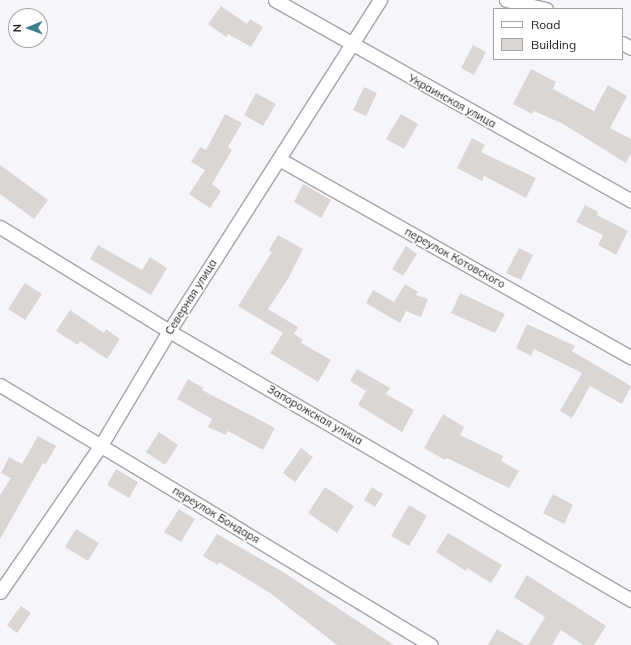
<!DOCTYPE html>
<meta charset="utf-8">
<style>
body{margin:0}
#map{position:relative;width:631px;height:645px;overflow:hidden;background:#f4f6fb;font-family:Mulish,sans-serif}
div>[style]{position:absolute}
.building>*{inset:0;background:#dbd6d3}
.roads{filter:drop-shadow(1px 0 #a3a4a9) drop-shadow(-1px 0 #a3a4a9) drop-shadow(0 1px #a3a4a9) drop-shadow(0 -1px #a3a4a9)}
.minor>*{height:13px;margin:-6.5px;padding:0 6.5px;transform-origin:6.5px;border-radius:6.5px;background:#fff}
span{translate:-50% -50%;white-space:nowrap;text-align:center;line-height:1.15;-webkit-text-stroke:3px #fff;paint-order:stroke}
.street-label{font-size:11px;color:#1c1c1e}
.legend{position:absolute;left:493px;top:8px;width:130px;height:52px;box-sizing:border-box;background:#fff;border:1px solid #a4a4a5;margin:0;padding:5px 7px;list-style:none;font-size:12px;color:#1c1c1e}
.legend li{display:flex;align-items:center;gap:8px;height:20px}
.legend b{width:20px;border:1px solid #a4a4a5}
.north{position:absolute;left:8px;top:8px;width:40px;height:40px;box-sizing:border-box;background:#fff;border:1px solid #a4a4a5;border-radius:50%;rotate:269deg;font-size:11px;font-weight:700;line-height:16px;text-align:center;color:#1c1c1e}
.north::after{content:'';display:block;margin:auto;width:14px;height:18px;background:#3a808c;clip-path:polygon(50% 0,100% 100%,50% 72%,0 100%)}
</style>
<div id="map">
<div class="building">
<i style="clip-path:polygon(221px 6px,247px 24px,250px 19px,263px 27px,251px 47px,228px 34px,226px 37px,208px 24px)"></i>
<i style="clip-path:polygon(473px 45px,486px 52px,474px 75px,461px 68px)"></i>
<i style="clip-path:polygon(531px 69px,556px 82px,553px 89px,594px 111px,608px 85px,627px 96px,610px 128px,631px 139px,631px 153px,626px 163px,563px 124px,534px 111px,532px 114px,513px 104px)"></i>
<i style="clip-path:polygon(364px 87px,377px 93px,366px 116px,353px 110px)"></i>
<i style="clip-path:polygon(256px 93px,276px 104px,263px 126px,244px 115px)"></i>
<i style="clip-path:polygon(225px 114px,242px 123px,228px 147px,232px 150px,212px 184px,221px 191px,210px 208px,189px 194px,205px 170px,191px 162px,200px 147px,206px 150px)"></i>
<i style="clip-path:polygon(401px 114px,418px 124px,404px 149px,386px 139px)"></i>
<i style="clip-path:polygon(472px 138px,485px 145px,481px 152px,536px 178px,526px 198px,484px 176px,482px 181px,457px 168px)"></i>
<i style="clip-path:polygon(0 165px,48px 200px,34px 219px,0 194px)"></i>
<i style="clip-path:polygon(303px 184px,331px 200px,321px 218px,294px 202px)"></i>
<i style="clip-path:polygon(585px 205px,598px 212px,597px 215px,628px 231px,616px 255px,598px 245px,603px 235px,576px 222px)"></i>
<i style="clip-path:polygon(278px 235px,303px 249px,288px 279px,268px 309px,298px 327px,294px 334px,303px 340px,301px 343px,331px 360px,318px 382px,270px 353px,283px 333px,238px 306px,272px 252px,269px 250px)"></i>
<i style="clip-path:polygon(98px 245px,142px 270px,150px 257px,167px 268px,151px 295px,90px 259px)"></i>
<i style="clip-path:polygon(406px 246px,417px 254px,403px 276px,392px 269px)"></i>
<i style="clip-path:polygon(519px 248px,533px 255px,521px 280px,506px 273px)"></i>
<i style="clip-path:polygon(25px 283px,42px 294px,25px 320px,8px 309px)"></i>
<i style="clip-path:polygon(405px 284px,418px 292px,416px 295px,428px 299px,421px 317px,406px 311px,400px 323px,366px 303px,373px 290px,394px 302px)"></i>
<i style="clip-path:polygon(460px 293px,505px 314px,495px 333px,451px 313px)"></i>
<i style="clip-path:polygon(70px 310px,104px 333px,106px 329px,120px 339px,107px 359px,80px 341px,78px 345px,56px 331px)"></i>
<i style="clip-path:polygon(527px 324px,575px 346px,572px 351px,631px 386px,622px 404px,590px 386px,572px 418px,560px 411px,582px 373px,534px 349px,531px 356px,516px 348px)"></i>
<i style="clip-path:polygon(357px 369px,390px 388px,386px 394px,414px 410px,402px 432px,358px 405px,366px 391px,350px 381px)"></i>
<i style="clip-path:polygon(188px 379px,203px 388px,202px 390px,275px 428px,263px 450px,228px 431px,226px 435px,208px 427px,212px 419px,177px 399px)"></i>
<i style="clip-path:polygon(443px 414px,464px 427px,460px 435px,503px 456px,501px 461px,519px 471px,509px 488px,447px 458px,445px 460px,424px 448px)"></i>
<i style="clip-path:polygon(159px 432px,178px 445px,165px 465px,146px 452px)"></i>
<i style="clip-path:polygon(38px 436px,56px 446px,46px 464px,43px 463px,0 539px,0 495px,11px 478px,1px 473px,9px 457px,22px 464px)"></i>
<i style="clip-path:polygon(301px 448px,313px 457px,295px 482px,283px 473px)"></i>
<i style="clip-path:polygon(116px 469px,138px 482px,129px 498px,107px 485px)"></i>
<i style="clip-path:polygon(325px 487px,354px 506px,337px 533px,308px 513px)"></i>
<i style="clip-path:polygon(372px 487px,383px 494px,375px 507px,364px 500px)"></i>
<i style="clip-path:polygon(553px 494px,573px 505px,564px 524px,543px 513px)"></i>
<i style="clip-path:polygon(409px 505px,427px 516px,409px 546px,391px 536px)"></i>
<i style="clip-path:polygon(179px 509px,195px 519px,181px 542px,164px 532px)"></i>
<i style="clip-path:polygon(76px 529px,99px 543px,88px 561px,65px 547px)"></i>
<i style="clip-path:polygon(448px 533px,502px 565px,491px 583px,467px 568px,466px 571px,436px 552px)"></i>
<i style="clip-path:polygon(217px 534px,283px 572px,394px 645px,337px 645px,270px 593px,219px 562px,218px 565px,203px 556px)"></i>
<i style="clip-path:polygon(527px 575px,606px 626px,594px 645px,583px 645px,561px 630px,552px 645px,528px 645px,545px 617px,514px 597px)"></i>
<i style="clip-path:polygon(21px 606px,31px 613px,17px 633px,7px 625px)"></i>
<i style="clip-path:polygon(497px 629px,525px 645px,488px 645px)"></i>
</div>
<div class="roads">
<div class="minor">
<i style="left:275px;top:0;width:409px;rotate:29.4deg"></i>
<i style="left:506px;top:0;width:41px;rotate:12.7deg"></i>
<i style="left:622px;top:43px;width:10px;rotate:29deg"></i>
<i style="left:279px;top:159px;width:404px;rotate:29.4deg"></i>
<i style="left:0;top:227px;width:198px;rotate:31.6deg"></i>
<i style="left:169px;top:331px;width:535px;rotate:30.21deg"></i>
<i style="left:0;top:385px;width:503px;rotate:31.1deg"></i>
<i style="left:0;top:592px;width:178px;rotate:-55.5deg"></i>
<i style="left:101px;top:445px;width:133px;rotate:-59.2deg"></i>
<i style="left:169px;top:331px;width:393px;rotate:-57.5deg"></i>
</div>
</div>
<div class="street-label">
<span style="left:452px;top:101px;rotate:29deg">Украинская улица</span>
<span style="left:455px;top:258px;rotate:29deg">переулок Котовского</span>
<span style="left:191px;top:297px;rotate:-58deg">Северная улица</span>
<span style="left:315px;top:415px;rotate:30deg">Запорожская улица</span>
<span style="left:216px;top:515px;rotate:31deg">переулок Бондаря</span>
</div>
<ul class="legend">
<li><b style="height:5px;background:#fff"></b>Road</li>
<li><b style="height:11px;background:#dbd6d3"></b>Building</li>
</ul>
<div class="north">N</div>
</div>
